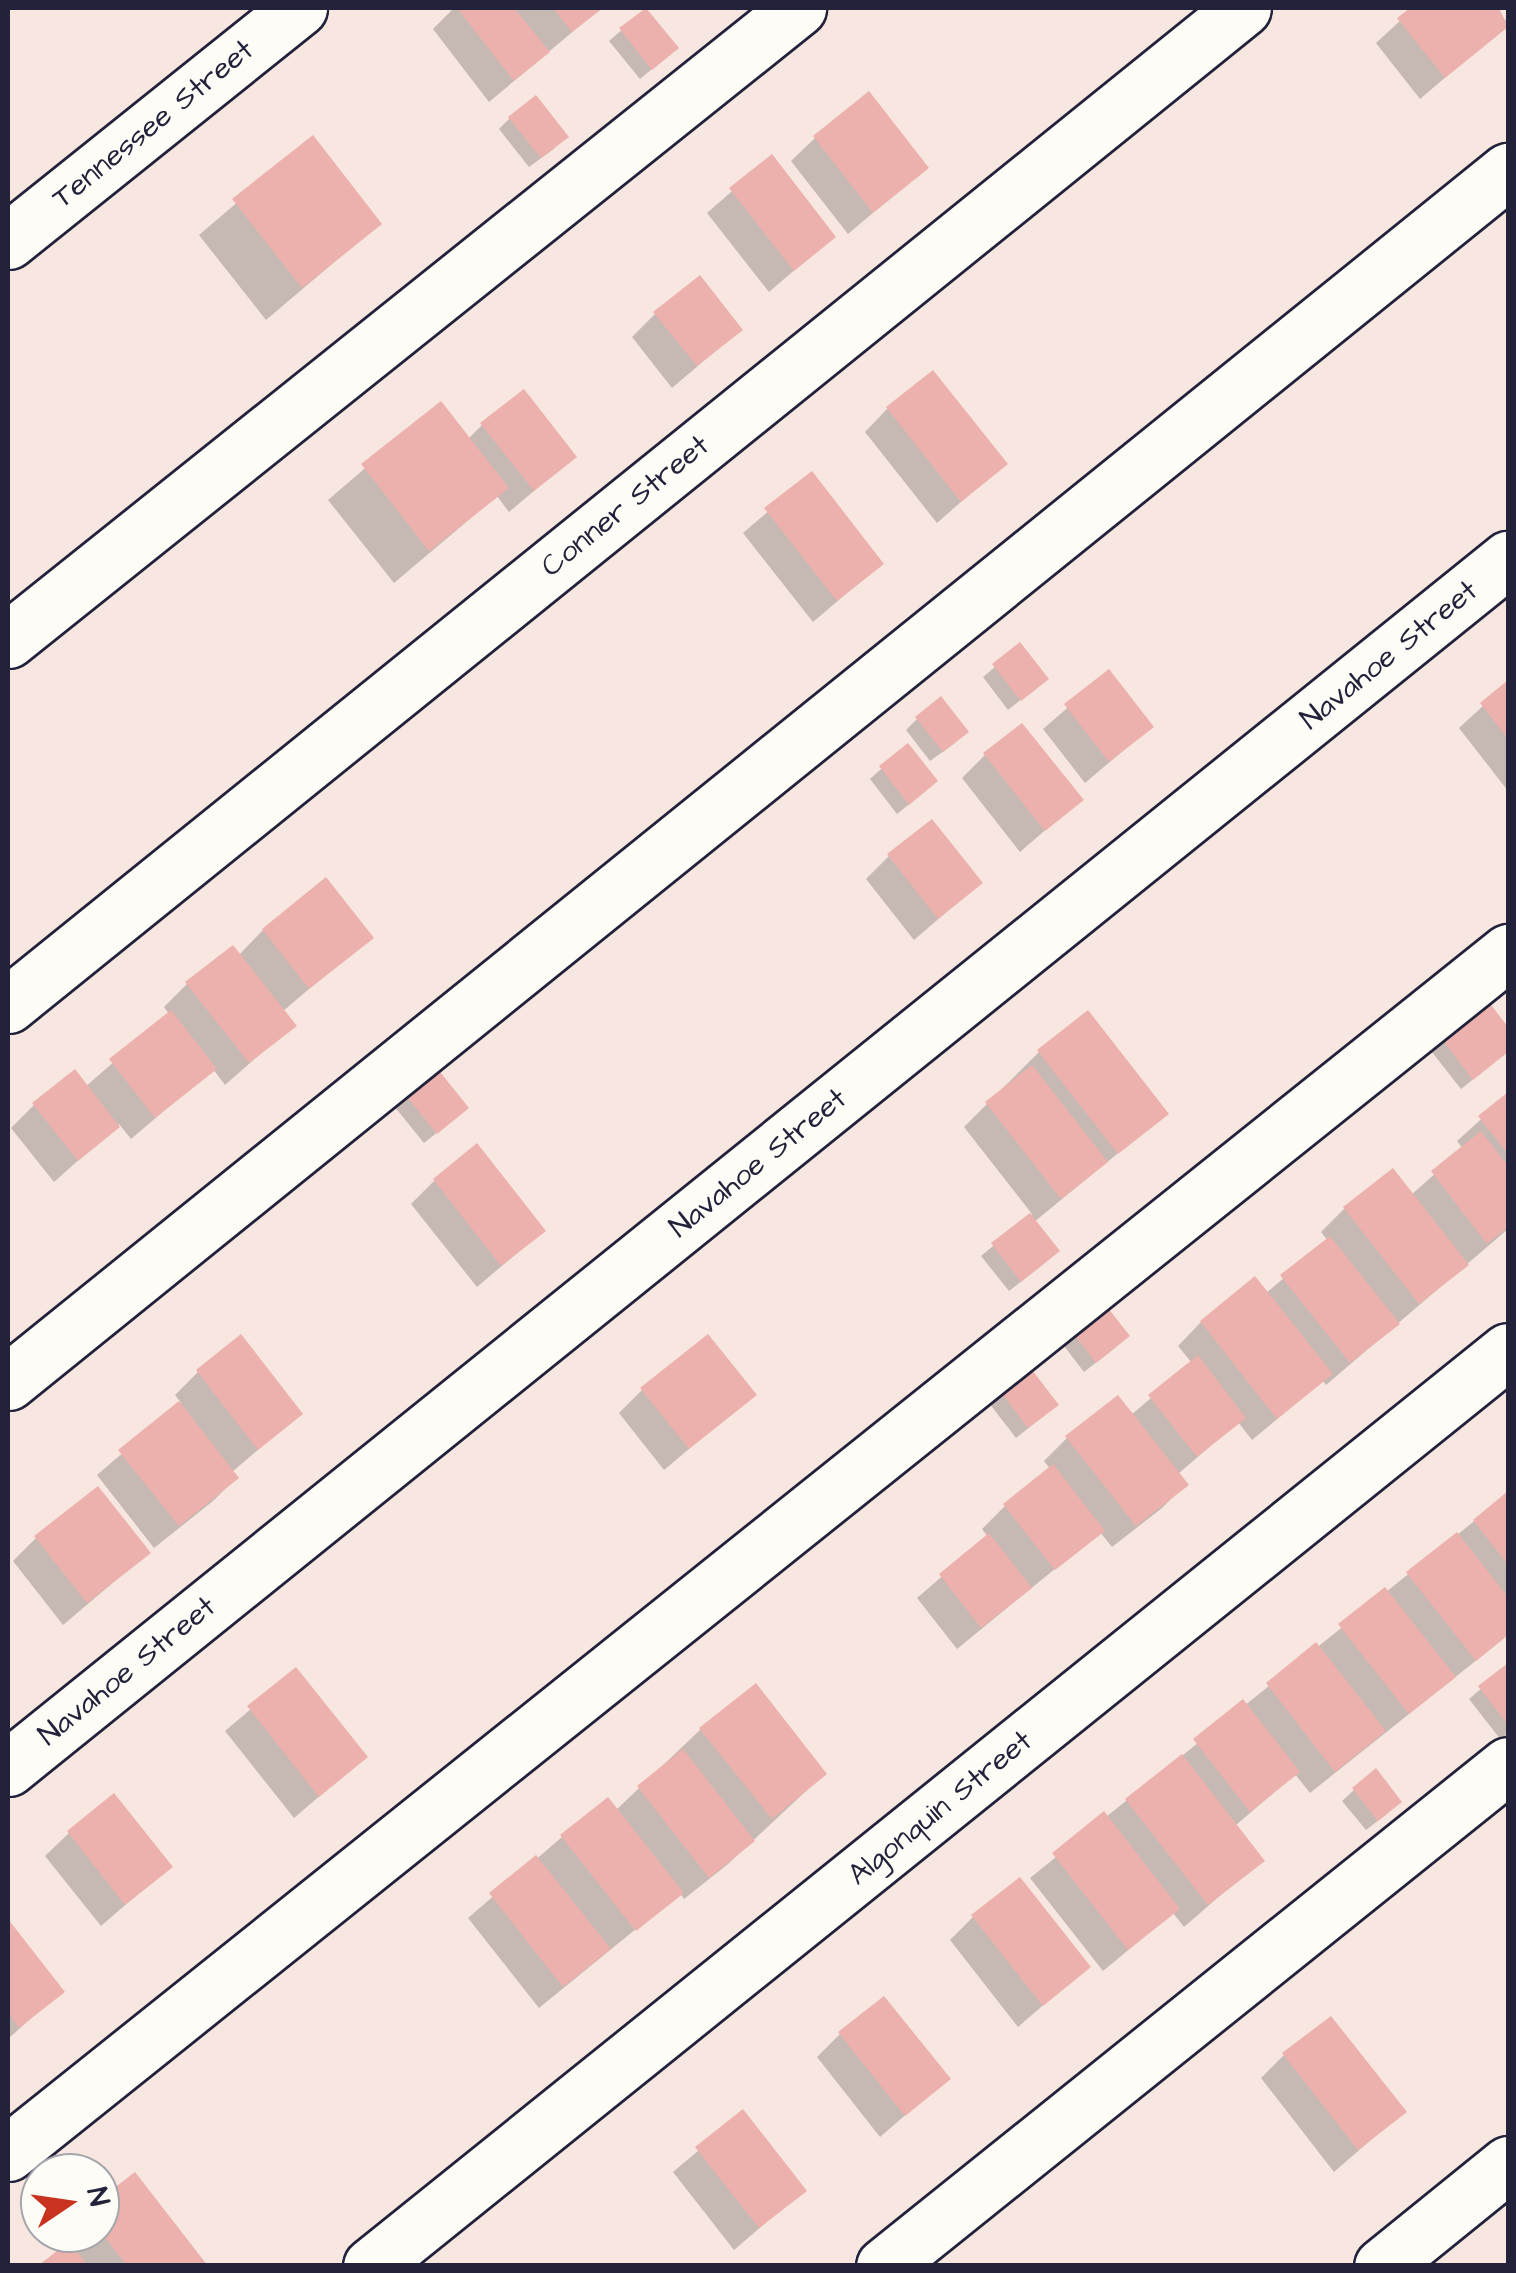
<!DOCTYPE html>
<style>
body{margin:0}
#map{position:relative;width:1516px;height:2273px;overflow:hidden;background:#f8e6e0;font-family:"Architects Daughter",sans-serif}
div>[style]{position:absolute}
.shadow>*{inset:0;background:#0003}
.building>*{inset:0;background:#ecb1ac}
.roads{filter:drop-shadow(2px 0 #22223b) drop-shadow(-2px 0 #22223b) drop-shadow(0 2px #22223b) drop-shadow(0 -2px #22223b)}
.minor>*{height:55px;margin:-27.5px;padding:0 27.5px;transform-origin:27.5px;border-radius:27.5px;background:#fdfcf7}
span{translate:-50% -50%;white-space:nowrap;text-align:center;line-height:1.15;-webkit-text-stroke:8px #fdfcf7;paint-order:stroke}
.street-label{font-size:30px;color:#22223b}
.frame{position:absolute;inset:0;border:10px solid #22223b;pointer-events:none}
.north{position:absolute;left:20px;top:2153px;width:100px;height:100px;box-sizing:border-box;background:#fdfcf7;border:2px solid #a5a5ac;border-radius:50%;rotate:77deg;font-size:28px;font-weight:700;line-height:40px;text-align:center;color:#22223b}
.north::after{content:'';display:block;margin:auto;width:35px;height:45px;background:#c8321e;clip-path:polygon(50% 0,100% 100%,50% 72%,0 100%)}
</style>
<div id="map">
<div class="shadow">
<i style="clip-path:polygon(454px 8px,601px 8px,489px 102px,433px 29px)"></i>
<i style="clip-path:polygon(1414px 8px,1496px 8px,1508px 24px,1420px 99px,1376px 43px)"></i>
<i style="clip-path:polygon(645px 10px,664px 59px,640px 79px,609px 41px)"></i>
<i style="clip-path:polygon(510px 118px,555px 148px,529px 167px,499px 129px)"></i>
<i style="clip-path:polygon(313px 138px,379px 224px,266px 320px,199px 235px)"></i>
<i style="clip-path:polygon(815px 138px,926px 168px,848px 234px,791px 161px)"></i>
<i style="clip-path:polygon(771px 157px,833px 237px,769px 292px,707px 213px)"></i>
<i style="clip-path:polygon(655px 314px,740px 330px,672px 388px,632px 337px)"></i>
<i style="clip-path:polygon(440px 404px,468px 439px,482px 425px,574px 457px,509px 512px,497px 496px,394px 583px,328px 500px)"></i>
<i style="clip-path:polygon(888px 408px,1004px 464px,937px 523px,865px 432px)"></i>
<i style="clip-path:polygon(811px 475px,881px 564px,813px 622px,743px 533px)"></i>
<i style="clip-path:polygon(1020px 646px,1034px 689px,1008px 710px,983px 677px)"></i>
<i style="clip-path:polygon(1108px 673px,1151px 727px,1085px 783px,1043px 729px)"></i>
<i style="clip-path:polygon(1508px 683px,1508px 791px,1459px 728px)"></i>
<i style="clip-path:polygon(917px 719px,955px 743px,930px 761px,906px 730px)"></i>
<i style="clip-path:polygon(907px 746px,924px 792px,897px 814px,870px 779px)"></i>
<i style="clip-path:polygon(985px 755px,1080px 800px,1020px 852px,962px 778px)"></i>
<i style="clip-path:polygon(889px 856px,980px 883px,914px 940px,866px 879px)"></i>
<i style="clip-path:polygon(263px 930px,370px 937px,282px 1012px,293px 1025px,225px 1085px,213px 1069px,131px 1139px,119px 1124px,54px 1182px,11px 1128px,34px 1105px,85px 1087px,169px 1014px,164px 1007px,187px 984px,238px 956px)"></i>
<i style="clip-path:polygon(1485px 1001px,1508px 1031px,1508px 1051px,1461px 1089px,1428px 1047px)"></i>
<i style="clip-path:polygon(1039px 1052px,1166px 1114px,1034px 1222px,1046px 1262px,1009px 1291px,981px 1256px,1032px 1214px,964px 1127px)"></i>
<i style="clip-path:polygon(405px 1095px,455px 1118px,424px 1143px,394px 1106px)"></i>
<i style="clip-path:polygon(1508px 1095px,1508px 1229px,1326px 1385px,1323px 1381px,1252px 1440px,1238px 1422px,1178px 1474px,1186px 1484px,1162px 1508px,1112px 1547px,1100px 1532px,957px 1649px,917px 1598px,988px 1537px,982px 1529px,1005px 1506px,1051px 1470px,1044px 1461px,1067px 1438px,1131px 1415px,1192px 1363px,1178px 1346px,1201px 1322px,1266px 1293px,1328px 1241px,1321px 1232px,1344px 1209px,1393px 1171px,1411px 1195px,1463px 1149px,1457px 1141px)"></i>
<i style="clip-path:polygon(434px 1181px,543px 1231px,477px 1287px,411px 1204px)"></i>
<i style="clip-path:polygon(1072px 1331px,1116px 1347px,1084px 1372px,1061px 1342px)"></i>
<i style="clip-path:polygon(198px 1372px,300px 1414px,232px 1472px,236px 1478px,213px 1501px,154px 1548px,97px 1475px,181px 1403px,175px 1395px)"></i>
<i style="clip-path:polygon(642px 1390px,753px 1395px,664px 1470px,619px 1413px)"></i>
<i style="clip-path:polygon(1000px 1392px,1045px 1415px,1016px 1438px,989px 1403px)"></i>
<i style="clip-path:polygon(1508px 1494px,1508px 1635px,1310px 1793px,1295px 1774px,1235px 1826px,1261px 1860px,1184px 1927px,1173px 1913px,1103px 1971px,1030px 1878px)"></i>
<i style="clip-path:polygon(36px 1538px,148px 1553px,63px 1625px,13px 1561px)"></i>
<i style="clip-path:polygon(1508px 1666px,1508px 1733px,1501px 1740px,1469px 1699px)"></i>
<i style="clip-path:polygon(296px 1671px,365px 1757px,294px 1818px,225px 1731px)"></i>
<i style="clip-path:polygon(701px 1729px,824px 1774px,728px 1864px,684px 1899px,680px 1893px,539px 2008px,468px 1918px,562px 1837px,616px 1810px)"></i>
<i style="clip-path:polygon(1354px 1790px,1388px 1813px,1366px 1830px,1342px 1801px)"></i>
<i style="clip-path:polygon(69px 1833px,169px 1867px,101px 1926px,45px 1856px)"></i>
<i style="clip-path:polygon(973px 1917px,1087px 1967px,1018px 2027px,950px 1940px)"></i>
<i style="clip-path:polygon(8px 1923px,61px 1991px,8px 2039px)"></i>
<i style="clip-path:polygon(840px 2034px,947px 2079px,880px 2137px,817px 2057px)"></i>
<i style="clip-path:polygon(1284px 2055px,1403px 2112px,1334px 2172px,1261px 2078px)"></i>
<i style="clip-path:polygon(743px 2113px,804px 2190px,734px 2250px,673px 2172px)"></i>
<i style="clip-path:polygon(100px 2202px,205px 2266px,42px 2266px,69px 2244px,66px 2233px,100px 2233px)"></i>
</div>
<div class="building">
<i style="clip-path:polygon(457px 8px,514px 8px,550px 52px,514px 81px)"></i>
<i style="clip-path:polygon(553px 8px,603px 8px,572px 32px)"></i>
<i style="clip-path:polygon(646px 8px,679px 48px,652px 70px,619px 28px)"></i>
<i style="clip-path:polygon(1410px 8px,1499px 8px,1508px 27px,1445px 78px,1397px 18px)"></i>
<i style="clip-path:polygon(869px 91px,929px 168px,873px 213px,813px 136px)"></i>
<i style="clip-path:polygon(536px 95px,569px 137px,541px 158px,508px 117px)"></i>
<i style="clip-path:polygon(313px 135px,382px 224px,302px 288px,232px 199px)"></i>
<i style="clip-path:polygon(772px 154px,836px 237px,794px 271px,729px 188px)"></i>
<i style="clip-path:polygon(700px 275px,743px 330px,697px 366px,653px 312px)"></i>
<i style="clip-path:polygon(933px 370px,1008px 464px,961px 502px,886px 407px)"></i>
<i style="clip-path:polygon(524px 389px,577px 457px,534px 491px,480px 423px)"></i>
<i style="clip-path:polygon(441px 401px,509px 488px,429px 551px,361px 464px)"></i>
<i style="clip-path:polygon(812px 471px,884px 564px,837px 601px,764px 508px)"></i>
<i style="clip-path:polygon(1020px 642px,1049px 679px,1021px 701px,992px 664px)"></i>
<i style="clip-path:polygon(1109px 669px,1154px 727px,1109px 762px,1064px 704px)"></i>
<i style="clip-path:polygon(1508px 680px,1508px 739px,1480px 703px)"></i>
<i style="clip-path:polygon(941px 696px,969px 732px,943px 752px,915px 717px)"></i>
<i style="clip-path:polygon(1022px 723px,1084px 800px,1045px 831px,983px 753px)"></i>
<i style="clip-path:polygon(908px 743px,938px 781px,909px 805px,879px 766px)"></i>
<i style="clip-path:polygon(932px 819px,983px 883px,938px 919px,887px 854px)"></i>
<i style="clip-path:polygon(326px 877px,374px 938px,309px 989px,262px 929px)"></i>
<i style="clip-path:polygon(233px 945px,297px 1026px,249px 1063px,185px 982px)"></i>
<i style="clip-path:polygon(1485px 997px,1508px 1027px,1508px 1052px,1473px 1080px,1438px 1034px)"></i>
<i style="clip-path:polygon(171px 1010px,217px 1069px,155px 1118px,109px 1059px)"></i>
<i style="clip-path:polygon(1088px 1010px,1169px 1114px,1118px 1154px,1037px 1050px)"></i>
<i style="clip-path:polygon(1032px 1065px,1108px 1162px,1061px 1199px,985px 1102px)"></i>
<i style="clip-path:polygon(436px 1067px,469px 1108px,437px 1134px,404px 1093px)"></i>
<i style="clip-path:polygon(75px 1069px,120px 1127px,78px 1161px,32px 1103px)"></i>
<i style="clip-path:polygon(1508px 1092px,1508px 1154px,1478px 1116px)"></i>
<i style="clip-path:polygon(1481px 1131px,1508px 1166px,1508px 1227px,1487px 1244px,1431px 1171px)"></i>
<i style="clip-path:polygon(477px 1143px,546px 1231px,501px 1266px,433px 1179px)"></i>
<i style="clip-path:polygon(1393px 1168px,1469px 1265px,1419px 1304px,1343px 1207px)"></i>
<i style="clip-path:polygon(1030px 1213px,1060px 1251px,1021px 1282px,991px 1243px)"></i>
<i style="clip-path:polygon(1330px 1236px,1400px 1324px,1350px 1363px,1280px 1275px)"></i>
<i style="clip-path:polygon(1255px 1276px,1333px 1374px,1277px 1419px,1200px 1321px)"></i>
<i style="clip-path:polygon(1104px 1303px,1130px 1336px,1096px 1363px,1070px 1329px)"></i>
<i style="clip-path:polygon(241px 1334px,303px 1414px,258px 1450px,196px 1370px)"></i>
<i style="clip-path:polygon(708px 1334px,757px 1395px,689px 1449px,640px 1388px)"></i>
<i style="clip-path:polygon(1198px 1355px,1246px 1418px,1197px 1457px,1148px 1395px)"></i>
<i style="clip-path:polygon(1029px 1366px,1059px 1405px,1028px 1428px,999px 1390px)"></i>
<i style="clip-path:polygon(1118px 1395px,1189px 1485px,1136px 1526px,1065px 1436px)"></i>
<i style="clip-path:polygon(179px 1401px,239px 1478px,179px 1526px,118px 1450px)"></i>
<i style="clip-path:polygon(1053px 1464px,1105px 1531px,1055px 1570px,1003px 1504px)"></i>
<i style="clip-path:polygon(98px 1486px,151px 1553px,87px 1603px,34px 1536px)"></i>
<i style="clip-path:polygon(1508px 1491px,1508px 1565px,1473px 1520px)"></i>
<i style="clip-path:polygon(1457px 1532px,1508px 1597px,1508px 1635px,1476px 1661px,1406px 1572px)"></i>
<i style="clip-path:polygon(989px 1533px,1032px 1588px,981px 1628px,939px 1574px)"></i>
<i style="clip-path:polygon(1385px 1587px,1456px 1677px,1409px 1714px,1338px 1624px)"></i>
<i style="clip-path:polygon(1316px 1642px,1386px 1731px,1335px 1772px,1266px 1683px)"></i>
<i style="clip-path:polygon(1508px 1663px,1508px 1725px,1478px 1686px)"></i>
<i style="clip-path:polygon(296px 1667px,368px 1757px,319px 1797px,247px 1706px)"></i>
<i style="clip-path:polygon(756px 1683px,827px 1774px,772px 1819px,699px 1728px)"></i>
<i style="clip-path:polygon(1243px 1699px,1300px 1772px,1250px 1812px,1193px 1739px)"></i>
<i style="clip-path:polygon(683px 1749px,755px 1841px,709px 1878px,637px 1786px)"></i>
<i style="clip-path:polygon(1182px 1754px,1265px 1861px,1208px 1905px,1125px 1799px)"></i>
<i style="clip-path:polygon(1376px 1768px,1402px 1802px,1378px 1821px,1352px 1788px)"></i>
<i style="clip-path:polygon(114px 1793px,173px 1867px,125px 1905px,67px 1831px)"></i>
<i style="clip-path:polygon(608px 1797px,684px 1893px,636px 1931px,560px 1835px)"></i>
<i style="clip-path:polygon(1104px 1811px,1180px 1909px,1128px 1950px,1052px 1853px)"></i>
<i style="clip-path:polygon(536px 1855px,611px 1949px,563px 1987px,489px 1893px)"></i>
<i style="clip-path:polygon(1020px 1877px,1091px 1967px,1043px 2006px,971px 1915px)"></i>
<i style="clip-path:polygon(8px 1919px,65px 1992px,19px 2028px,8px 2013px)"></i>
<i style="clip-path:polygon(884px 1996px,951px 2079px,905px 2116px,838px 2032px)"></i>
<i style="clip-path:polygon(1331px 2016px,1407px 2112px,1358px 2150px,1282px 2053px)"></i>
<i style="clip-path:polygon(743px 2109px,807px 2191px,759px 2228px,695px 2147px)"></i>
<i style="clip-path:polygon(135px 2172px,208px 2266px,127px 2266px,100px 2231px,100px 2199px)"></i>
<i style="clip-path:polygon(69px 2241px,88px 2266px,38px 2266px)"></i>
</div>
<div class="roads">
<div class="minor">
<i style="left:8px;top:241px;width:373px;rotate:-38.7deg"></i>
<i style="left:8px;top:640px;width:1012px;rotate:-38.66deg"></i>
<i style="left:8px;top:1005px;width:1587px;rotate:-38.91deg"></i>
<i style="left:8px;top:1382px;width:1928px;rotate:-38.92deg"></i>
<i style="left:8px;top:1768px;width:1927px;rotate:-38.87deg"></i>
<i style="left:8px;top:2153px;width:1922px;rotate:-38.68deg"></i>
<i style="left:371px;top:2266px;width:1459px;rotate:-38.83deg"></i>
<i style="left:884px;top:2266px;width:800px;rotate:-38.76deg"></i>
<i style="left:1382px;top:2266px;width:162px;rotate:-39deg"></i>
</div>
</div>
<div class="street-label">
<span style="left:153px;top:124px;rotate:-39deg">Tennessee Street</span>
<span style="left:625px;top:506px;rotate:-39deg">Conner Street</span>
<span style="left:1389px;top:655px;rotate:-39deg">Navahoe Street</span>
<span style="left:758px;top:1163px;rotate:-39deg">Navahoe Street</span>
<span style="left:127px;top:1671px;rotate:-39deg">Navahoe Street</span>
<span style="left:940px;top:1808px;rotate:-39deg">Algonquin Street</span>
</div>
<div class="frame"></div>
<div class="north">N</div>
</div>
